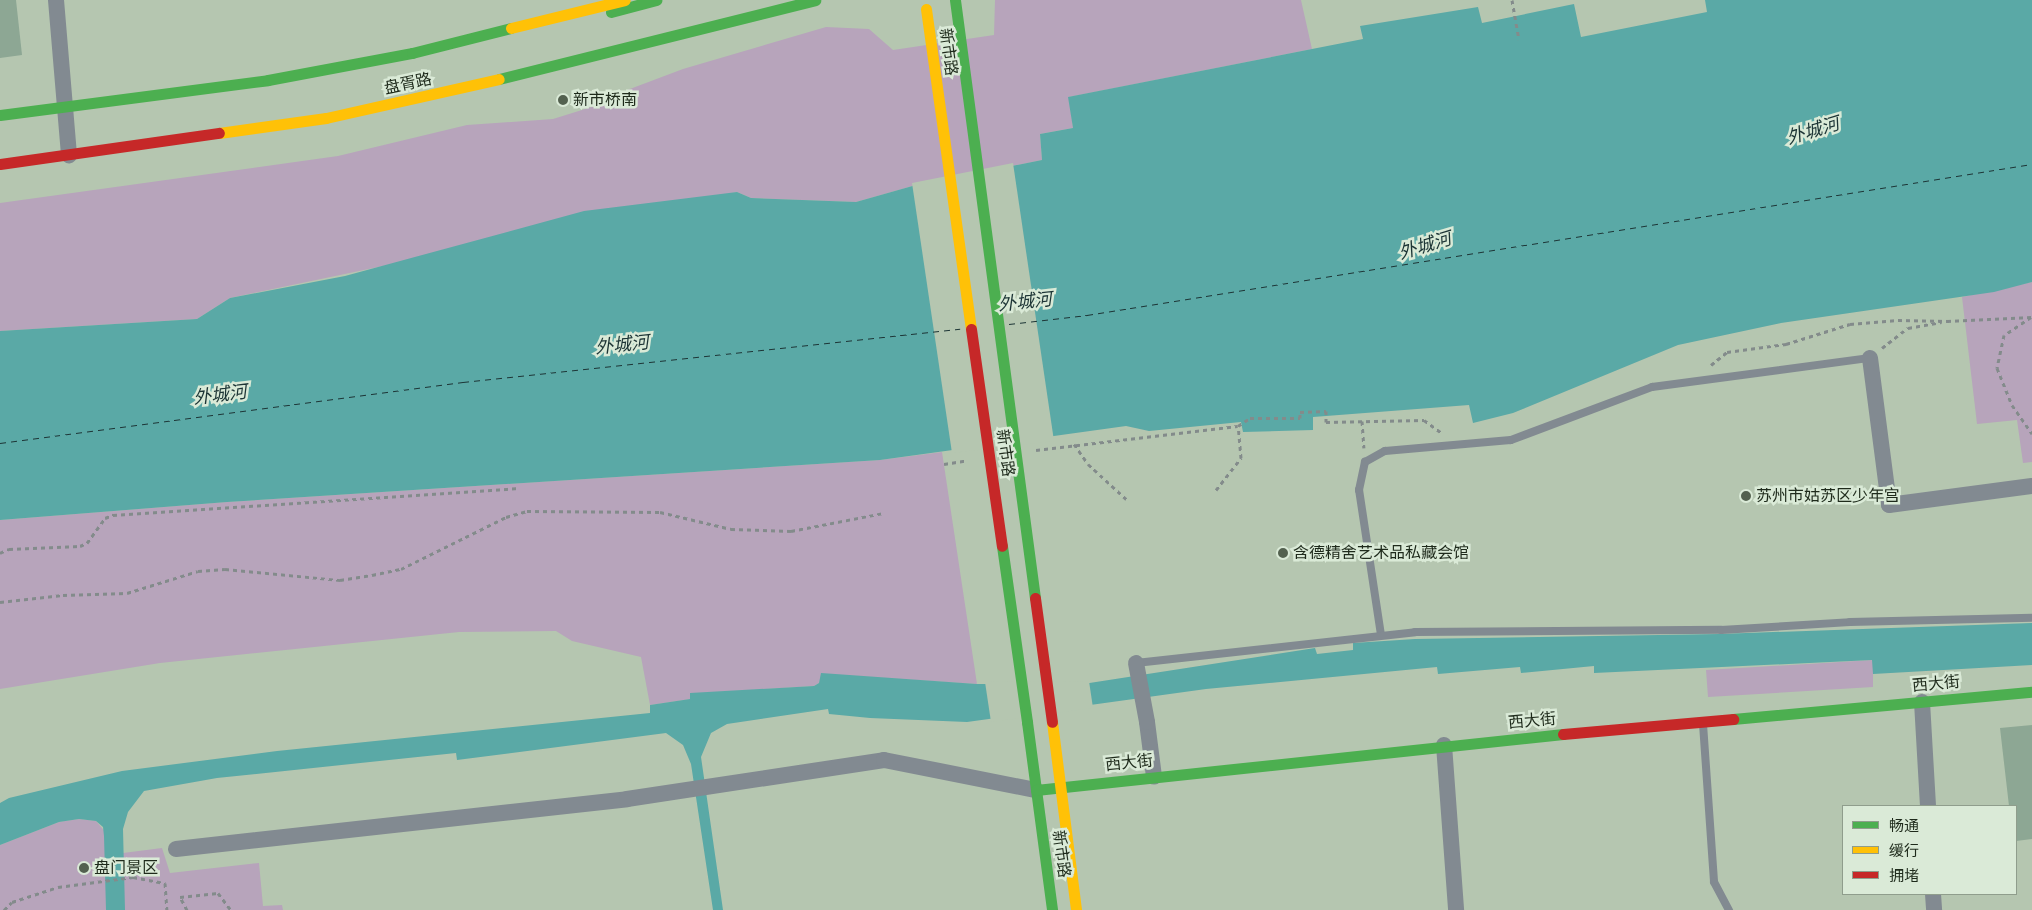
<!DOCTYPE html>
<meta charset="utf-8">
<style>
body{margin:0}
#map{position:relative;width:2032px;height:910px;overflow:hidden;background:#b5c6b0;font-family:Helvetica,"Noto Sans SC",sans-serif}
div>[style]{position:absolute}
.green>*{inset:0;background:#b7a4bb}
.water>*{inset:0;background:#5aa9a6}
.pier>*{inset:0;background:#b5c6b0}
.ferry>*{height:1px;margin-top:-0.5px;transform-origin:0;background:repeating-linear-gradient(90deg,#1c3435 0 6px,transparent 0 11px)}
.building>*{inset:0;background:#8da794}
.path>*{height:3px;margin-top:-1.5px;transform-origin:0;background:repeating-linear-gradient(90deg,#838b8b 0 4px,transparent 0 8px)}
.lane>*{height:8px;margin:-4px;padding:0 4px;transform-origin:4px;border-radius:4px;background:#828a91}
.street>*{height:16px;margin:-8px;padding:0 8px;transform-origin:8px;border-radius:8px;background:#828a91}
.fast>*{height:11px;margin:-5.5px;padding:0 5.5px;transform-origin:5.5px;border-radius:5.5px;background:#4caf50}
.slow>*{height:11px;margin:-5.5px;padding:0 5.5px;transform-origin:5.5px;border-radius:5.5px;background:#ffc107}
.jam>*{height:11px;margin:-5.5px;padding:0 5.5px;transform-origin:5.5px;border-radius:5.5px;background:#c62828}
.street-bridge>*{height:16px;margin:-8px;padding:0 8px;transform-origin:8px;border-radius:8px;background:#828a91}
.fast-bridge>*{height:11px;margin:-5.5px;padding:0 5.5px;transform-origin:5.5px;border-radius:5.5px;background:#4caf50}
.slow-bridge>*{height:11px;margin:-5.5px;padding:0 5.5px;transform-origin:5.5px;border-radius:5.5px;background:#ffc107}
.jam-bridge>*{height:11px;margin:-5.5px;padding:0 5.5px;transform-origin:5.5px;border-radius:5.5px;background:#c62828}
.dots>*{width:14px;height:14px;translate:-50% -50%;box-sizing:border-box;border:2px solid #daead7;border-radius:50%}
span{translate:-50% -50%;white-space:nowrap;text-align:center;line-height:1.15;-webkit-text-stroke:5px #daead7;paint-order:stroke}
.street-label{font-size:16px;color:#1e2a1b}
.poi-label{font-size:16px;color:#1e2a1b}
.left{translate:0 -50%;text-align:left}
.water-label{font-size:18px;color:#1c3435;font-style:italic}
.legend{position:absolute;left:1842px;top:805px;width:175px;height:90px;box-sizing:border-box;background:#daead7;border:1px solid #8f9d8c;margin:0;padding:6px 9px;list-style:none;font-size:15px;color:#1e2a1b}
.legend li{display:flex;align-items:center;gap:10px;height:25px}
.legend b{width:25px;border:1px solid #8f9d8c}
</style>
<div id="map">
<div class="green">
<i style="clip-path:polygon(995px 0,1301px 0,1312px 49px,1069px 97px,1073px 128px,1040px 134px,1042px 160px,916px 185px,856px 202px,751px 198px,737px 192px,230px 298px,197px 319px,0 331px,0 203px,338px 156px,467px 125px,553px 119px,598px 105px,614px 95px,683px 69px,826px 27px,869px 29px,893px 50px,994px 35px)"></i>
<i style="clip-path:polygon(2032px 282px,2032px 462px,2023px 463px,2017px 420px,1977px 424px,1962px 297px)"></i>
<i style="clip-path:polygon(942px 452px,977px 684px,822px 674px,819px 683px,814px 686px,690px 694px,691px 699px,650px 705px,641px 657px,572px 641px,556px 631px,459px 632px,160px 663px,0 689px,0 520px,227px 502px,880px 460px)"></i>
<i style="clip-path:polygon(1873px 660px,1873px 687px,1708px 697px,1706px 670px)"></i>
<i style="clip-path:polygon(79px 819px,96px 821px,123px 853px,162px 848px,170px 873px,259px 863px,263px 906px,282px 905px,283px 910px,0 910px,0 845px,59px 822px)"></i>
</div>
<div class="water">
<i style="clip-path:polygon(1705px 0,2032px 0,2032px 282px,1994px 292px,1781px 323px,1678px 345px,1513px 413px,1473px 423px,1469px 405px,1313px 417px,1313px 430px,1243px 432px,1241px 422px,1149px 431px,1126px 426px,880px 460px,227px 502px,0 520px,0 331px,197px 319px,230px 298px,345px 276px,584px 211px,737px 192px,751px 198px,856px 202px,916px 185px,1042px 160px,1040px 134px,1073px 128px,1068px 97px,1363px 39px,1360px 26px,1478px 7px,1482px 23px,1574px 4px,1581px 37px,1707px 12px)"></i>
<i style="clip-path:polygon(2032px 623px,2032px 665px,1873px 674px,1872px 660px,1594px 673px,1594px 666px,1521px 673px,1520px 667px,1438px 674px,1437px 667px,1206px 689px,967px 722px,870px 718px,829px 714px,828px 709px,727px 724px,711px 733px,701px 757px,723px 910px,713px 910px,691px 764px,683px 745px,666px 733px,457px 760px,456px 753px,217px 778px,144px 791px,128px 812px,123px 829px,125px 910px,106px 910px,104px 836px,103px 827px,96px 821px,79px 819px,59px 822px,0 845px,0 803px,9px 798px,122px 771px,277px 751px,650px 713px,650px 705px,690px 699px,690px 693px,814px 686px,819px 683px,821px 673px,977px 684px,1083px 684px,1315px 648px,1317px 654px,1353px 650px,1353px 643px,1415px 639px,1719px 634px)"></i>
</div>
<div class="pier">
<i style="clip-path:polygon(1013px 163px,1054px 441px,952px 453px,912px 183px)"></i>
<i style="clip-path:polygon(1089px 681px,1093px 708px,991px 722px,985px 682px)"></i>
</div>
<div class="ferry">
<i style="left:1009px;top:324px;width:79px;rotate:-6.6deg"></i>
<i style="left:1087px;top:315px;width:957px;rotate:-9.08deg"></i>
<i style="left:0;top:443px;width:467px;rotate:-7.5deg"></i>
<i style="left:463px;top:382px;width:500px;rotate:-6.1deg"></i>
</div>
<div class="building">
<i style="clip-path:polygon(0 0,16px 0,22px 55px,0 58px)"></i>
<i style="clip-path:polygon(2032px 725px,2032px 839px,2016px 841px,2016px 806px,2009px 806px,2000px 728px)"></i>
</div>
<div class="path">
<i style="left:1512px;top:0;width:40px;rotate:80deg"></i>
<i style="left:2031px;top:317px;width:32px;rotate:146deg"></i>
<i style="left:2004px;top:335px;width:34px;rotate:102deg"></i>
<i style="left:1997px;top:368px;width:40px;rotate:68deg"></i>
<i style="left:2012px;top:405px;width:35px;rotate:55deg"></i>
<i style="left:1947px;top:321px;width:85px;rotate:-2.7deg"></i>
<i style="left:1882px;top:348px;width:33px;rotate:-38deg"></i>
<i style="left:1908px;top:328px;width:34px;rotate:-10deg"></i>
<i style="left:1711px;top:365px;width:21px;rotate:-39deg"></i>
<i style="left:1727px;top:352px;width:60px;rotate:-7.7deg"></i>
<i style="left:1786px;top:344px;width:67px;rotate:-17.4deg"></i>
<i style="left:1850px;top:324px;width:48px;rotate:-4.8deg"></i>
<i style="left:1898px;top:320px;width:51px;rotate:1.1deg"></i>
<i style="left:1362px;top:421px;width:27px;rotate:86deg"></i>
<i style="left:1074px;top:444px;width:24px;rotate:55deg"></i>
<i style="left:1088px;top:464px;width:52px;rotate:42.6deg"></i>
<i style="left:1036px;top:450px;width:203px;rotate:-6.8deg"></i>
<i style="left:1238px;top:426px;width:14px;rotate:-34deg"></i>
<i style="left:1250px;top:418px;width:50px"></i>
<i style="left:1300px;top:418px;width:6px;rotate:-90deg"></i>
<i style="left:1300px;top:412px;width:26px;rotate:-2deg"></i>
<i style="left:1326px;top:411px;width:11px;rotate:90deg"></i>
<i style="left:1326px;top:422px;width:98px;rotate:-1.2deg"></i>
<i style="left:1424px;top:420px;width:22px;rotate:36deg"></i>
<i style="left:944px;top:464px;width:24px;rotate:-9deg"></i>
<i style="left:1216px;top:490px;width:41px;rotate:-52deg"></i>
<i style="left:1241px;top:458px;width:32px;rotate:-95deg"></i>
<i style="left:0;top:553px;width:10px;rotate:-24deg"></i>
<i style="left:9px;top:549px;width:71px;rotate:-2.4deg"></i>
<i style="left:80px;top:546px;width:8px;rotate:-23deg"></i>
<i style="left:87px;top:543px;width:31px;rotate:-54deg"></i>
<i style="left:105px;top:518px;width:9px;rotate:-21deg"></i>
<i style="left:113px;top:515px;width:407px;rotate:-3.8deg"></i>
<i style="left:0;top:602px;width:63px;rotate:-6.3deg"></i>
<i style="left:63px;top:595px;width:64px;rotate:-1.8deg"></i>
<i style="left:127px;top:593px;width:74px;rotate:-17.2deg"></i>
<i style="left:198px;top:571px;width:27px;rotate:-4deg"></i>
<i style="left:225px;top:569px;width:116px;rotate:5.5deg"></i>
<i style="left:340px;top:580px;width:32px;rotate:-9deg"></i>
<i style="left:372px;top:575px;width:30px;rotate:-12deg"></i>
<i style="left:401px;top:569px;width:117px;rotate:-26.3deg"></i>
<i style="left:506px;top:517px;width:22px;rotate:-16deg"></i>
<i style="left:527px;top:511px;width:133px;rotate:0.4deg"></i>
<i style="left:660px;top:512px;width:73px;rotate:13.5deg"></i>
<i style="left:731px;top:529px;width:60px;rotate:1.9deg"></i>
<i style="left:791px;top:531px;width:95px;rotate:-11deg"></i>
<i style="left:4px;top:910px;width:11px;rotate:-45deg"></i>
<i style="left:12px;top:902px;width:48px;rotate:-18.1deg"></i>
<i style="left:58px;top:887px;width:76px;rotate:-7.6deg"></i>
<i style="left:133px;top:877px;width:33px;rotate:11deg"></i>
<i style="left:165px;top:883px;width:27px;rotate:86deg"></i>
<i style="left:187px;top:910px;width:15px;rotate:-118deg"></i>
<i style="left:180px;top:897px;width:38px;rotate:-6deg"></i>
<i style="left:218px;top:893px;width:21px;rotate:53deg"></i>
</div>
<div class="lane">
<i style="left:1381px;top:635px;width:147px;rotate:-98.6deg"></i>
<i style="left:1359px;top:490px;width:29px;rotate:-78deg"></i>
<i style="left:1365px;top:462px;width:23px;rotate:-29deg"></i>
<i style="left:1385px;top:451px;width:126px;rotate:-5deg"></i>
<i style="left:1511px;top:440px;width:151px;rotate:-20.6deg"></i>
<i style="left:1652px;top:387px;width:220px;rotate:-7.6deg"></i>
<i style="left:1136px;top:663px;width:281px;rotate:-6.3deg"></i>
<i style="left:1415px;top:632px;width:306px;rotate:-0.4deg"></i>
<i style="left:1721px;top:630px;width:129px;rotate:-3.5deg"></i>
<i style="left:1850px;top:622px;width:182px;rotate:-1.3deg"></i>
<i style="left:1703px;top:724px;width:158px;rotate:86deg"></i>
<i style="left:1714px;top:882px;width:32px;rotate:62deg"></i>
</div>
<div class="street">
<i style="left:56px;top:0;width:156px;rotate:85.2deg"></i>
<i style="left:1870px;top:358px;width:148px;rotate:82.6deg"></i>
<i style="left:1889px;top:505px;width:144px;rotate:-7.6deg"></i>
<i style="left:1922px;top:702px;width:104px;rotate:86.7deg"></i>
<i style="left:1147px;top:722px;width:55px;rotate:82.7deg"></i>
<i style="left:1444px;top:745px;width:165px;rotate:85.8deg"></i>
<i style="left:176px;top:849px;width:454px;rotate:-6.3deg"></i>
<i style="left:627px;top:799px;width:260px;rotate:-8.6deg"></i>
<i style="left:884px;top:760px;width:155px;rotate:11.2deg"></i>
<i style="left:1933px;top:894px;width:16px;rotate:86deg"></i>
</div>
<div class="fast">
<i style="left:611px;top:12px;width:47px;rotate:-14.9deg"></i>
<i style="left:499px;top:79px;width:326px;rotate:-14deg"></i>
<i style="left:0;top:115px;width:270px;rotate:-7.4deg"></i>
<i style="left:268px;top:80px;width:147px;rotate:-10.6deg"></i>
<i style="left:412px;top:53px;width:102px;rotate:-14.2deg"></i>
<i style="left:1733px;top:719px;width:300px;rotate:-5.2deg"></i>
<i style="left:1027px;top:722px;width:190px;rotate:82.4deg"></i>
<i style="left:1036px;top:790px;width:530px;rotate:-6.07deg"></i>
</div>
<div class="slow">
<i style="left:511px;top:28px;width:117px;rotate:-13.8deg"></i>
<i style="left:219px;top:133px;width:108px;rotate:-8deg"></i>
<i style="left:326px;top:118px;width:177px;rotate:-12.7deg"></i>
<i style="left:1052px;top:722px;width:190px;rotate:82.7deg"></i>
</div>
<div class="jam">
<i style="left:0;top:164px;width:221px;rotate:-8.1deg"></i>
<i style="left:1563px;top:734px;width:171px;rotate:-5deg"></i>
</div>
<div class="street-bridge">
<i style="left:1136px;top:663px;width:60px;rotate:79.4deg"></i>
</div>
<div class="fast-bridge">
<i style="left:955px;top:0;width:603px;rotate:82.38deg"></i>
<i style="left:1002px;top:546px;width:178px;rotate:81.9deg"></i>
</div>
<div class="slow-bridge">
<i style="left:926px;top:9px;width:323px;rotate:82deg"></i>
</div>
<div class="jam-bridge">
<i style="left:971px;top:329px;width:219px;rotate:81.9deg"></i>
<i style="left:1035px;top:598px;width:125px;rotate:82.2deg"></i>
</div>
<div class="dots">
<i style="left:563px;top:100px;background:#53614f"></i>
<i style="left:1746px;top:496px;background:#53614f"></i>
<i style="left:1283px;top:553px;background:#53614f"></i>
<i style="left:84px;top:868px;background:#53614f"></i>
</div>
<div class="street-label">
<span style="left:948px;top:52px;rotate:82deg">新市路</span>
<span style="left:408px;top:84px;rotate:-12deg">盘胥路</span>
<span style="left:1005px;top:453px;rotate:82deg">新市路</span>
<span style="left:1936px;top:684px;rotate:-5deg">西大街</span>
<span style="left:1532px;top:721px;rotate:-5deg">西大街</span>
<span style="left:1129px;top:763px;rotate:-6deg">西大街</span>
<span style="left:1061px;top:854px;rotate:82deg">新市路</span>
</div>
<div class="poi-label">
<span class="left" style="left:573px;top:100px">新市桥南</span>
<span class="left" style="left:1756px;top:496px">苏州市姑苏区少年宫</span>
<span class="left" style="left:1293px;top:553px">含德精舍艺术品私藏会馆</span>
<span class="left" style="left:94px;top:868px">盘门景区</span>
</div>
<div class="water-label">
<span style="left:1813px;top:131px;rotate:-17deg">外城河</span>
<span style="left:1425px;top:246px;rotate:-17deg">外城河</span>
<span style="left:1025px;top:302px;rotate:-6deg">外城河</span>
<span style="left:622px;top:345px;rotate:-6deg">外城河</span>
<span style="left:220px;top:395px;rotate:-7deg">外城河</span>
</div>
<ul class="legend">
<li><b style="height:6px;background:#4caf50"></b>畅通</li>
<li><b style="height:6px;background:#ffc107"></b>缓行</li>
<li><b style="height:6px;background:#c62828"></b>拥堵</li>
</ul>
</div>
